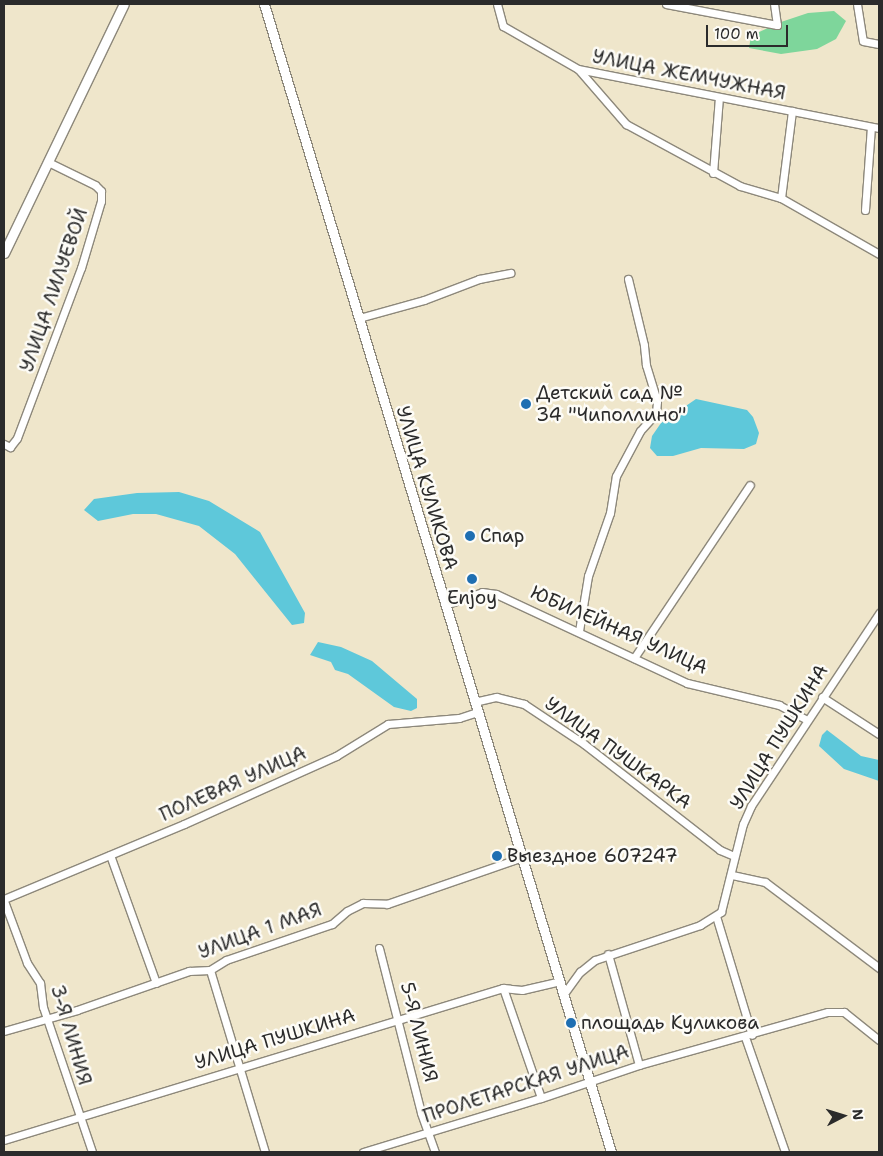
<!DOCTYPE html>
<meta charset="utf-8">
<style>
body{margin:0}
#map{position:relative;width:883px;height:1156px;overflow:hidden;background:#efe6cb;font-family:"Shantell Sans",sans-serif}
div>[style]{position:absolute}
.green>*{inset:0;background:#7ed69b}
.water>*{inset:0;background:#5ec8da}
.roads{filter:drop-shadow(1px 0 #8d887b) drop-shadow(-1px 0 #8d887b) drop-shadow(0 1px #8d887b) drop-shadow(0 -1px #8d887b)}
.minor>*{height:7px;margin:-3.5px;padding:0 3.5px;transform-origin:3.5px;border-radius:3.5px;background:#fff}
.major>*{height:9px;margin:-4.5px;padding:0 4.5px;transform-origin:4.5px;border-radius:4.5px;background:#fff}
.dots>*{width:14px;height:14px;translate:-50% -50%;box-sizing:border-box;border:2px solid #fdfcf7;border-radius:50%}
span{translate:-50% -50%;white-space:nowrap;text-align:center;line-height:1.15;-webkit-text-stroke:5px #fdfcf7;paint-order:stroke}
.street-label{font-size:19px;color:#2b2b2b}
.poi-label{font-size:19px;color:#2b2b2b}
.left{translate:0 -50%;text-align:left}
.frame{position:absolute;inset:0;border:5px solid #2b2b2b;pointer-events:none}
.north{position:absolute;left:818px;top:1091px;width:50px;height:50px;-webkit-text-stroke:4px #fdfcf7;paint-order:stroke;rotate:85deg;font-size:14px;font-weight:700;line-height:20px;text-align:center;color:#2b2b2b}
.north::after{content:'';display:block;margin:auto;width:18px;height:22px;background:#2b2b2b;clip-path:polygon(50% 0,100% 100%,50% 72%,0 100%)}
.scale{position:absolute;left:706px;top:25px;width:82px;height:22px;box-sizing:border-box;border:2px solid #2b2b2b;border-top:0;padding-left:6px;font-size:15px;line-height:18px;white-space:nowrap;color:#2b2b2b;-webkit-text-stroke:4px #fdfcf7;paint-order:stroke}
</style>
<div id="map">
<div class="green">
<i style="clip-path:polygon(834px 11px,846px 21px,836px 39px,817px 49px,781px 54px,749px 48px,751px 36px,778px 23px,808px 13px)"></i>
</div>
<div class="water">
<i style="clip-path:polygon(696px 399px,747px 410px,753px 417px,759px 433px,756px 444px,744px 449px,701px 448px,673px 456px,657px 456px,650px 448px,652px 436px,661px 423px)"></i>
<i style="clip-path:polygon(179px 492px,209px 501px,260px 532px,305px 613px,304px 623px,292px 625px,235px 554px,199px 526px,156px 514px,133px 514px,98px 521px,84px 510px,94px 499px,137px 493px)"></i>
<i style="clip-path:polygon(318px 642px,341px 647px,372px 661px,417px 699px,417px 708px,411px 711px,394px 707px,348px 674px,335px 670px,331px 662px,310px 655px)"></i>
<i style="clip-path:polygon(827px 730px,861px 756px,879px 760px,879px 781px,844px 769px,819px 746px,822px 735px)"></i>
</div>
<div class="roads">
<div class="minor">
<i style="left:497px;top:4px;width:23px;rotate:75deg"></i>
<i style="left:503px;top:26px;width:86px;rotate:29.8deg"></i>
<i style="left:578px;top:69px;width:307px;rotate:11.1deg"></i>
<i style="left:666px;top:4px;width:113px;rotate:10.7deg"></i>
<i style="left:777px;top:25px;width:21px;rotate:-98deg"></i>
<i style="left:857px;top:4px;width:37px;rotate:81deg"></i>
<i style="left:863px;top:41px;width:16px;rotate:11deg"></i>
<i style="left:579px;top:70px;width:72px;rotate:49deg"></i>
<i style="left:626px;top:124px;width:130px;rotate:28.5deg"></i>
<i style="left:740px;top:186px;width:43px;rotate:16.3deg"></i>
<i style="left:781px;top:198px;width:113px;rotate:29.7deg"></i>
<i style="left:713px;top:173px;width:76px;rotate:-85.5deg"></i>
<i style="left:781px;top:198px;width:88px;rotate:-82.8deg"></i>
<i style="left:865px;top:210px;width:83px;rotate:-85.9deg"></i>
<i style="left:359px;top:318px;width:67px;rotate:-15.5deg"></i>
<i style="left:424px;top:300px;width:59px;rotate:-20.9deg"></i>
<i style="left:479px;top:279px;width:32px;rotate:-11deg"></i>
<i style="left:4px;top:444px;width:7px;rotate:27deg"></i>
<i style="left:10px;top:447px;width:11px;rotate:-52deg"></i>
<i style="left:17px;top:438px;width:182px;rotate:-69.4deg"></i>
<i style="left:81px;top:268px;width:70px;rotate:-73.4deg"></i>
<i style="left:101px;top:201px;width:10px;rotate:-90deg"></i>
<i style="left:101px;top:191px;width:8px;rotate:-135deg"></i>
<i style="left:95px;top:185px;width:52px;rotate:-153.9deg"></i>
<i style="left:445px;top:605px;width:39px;rotate:-19deg"></i>
<i style="left:482px;top:592px;width:14px;rotate:8deg"></i>
<i style="left:496px;top:594px;width:211px;rotate:25deg"></i>
<i style="left:687px;top:683px;width:95px;rotate:13.4deg"></i>
<i style="left:779px;top:705px;width:32px;rotate:28deg"></i>
<i style="left:579px;top:631px;width:56px;rotate:-80.7deg"></i>
<i style="left:588px;top:576px;width:67px;rotate:-70.8deg"></i>
<i style="left:610px;top:513px;width:37px;rotate:-81deg"></i>
<i style="left:616px;top:476px;width:51px;rotate:-61.9deg"></i>
<i style="left:640px;top:431px;width:24px;rotate:-48deg"></i>
<i style="left:656px;top:413px;width:12px;rotate:-85deg"></i>
<i style="left:657px;top:401px;width:38px;rotate:-107deg"></i>
<i style="left:646px;top:365px;width:20px;rotate:-96deg"></i>
<i style="left:644px;top:345px;width:68px;rotate:-103.6deg"></i>
<i style="left:634px;top:658px;width:208px;rotate:-56.2deg"></i>
<i style="left:822px;top:697px;width:68px;rotate:33deg"></i>
<i style="left:474px;top:702px;width:23px;rotate:-13deg"></i>
<i style="left:496px;top:697px;width:29px;rotate:14deg"></i>
<i style="left:524px;top:704px;width:72px;rotate:33.7deg"></i>
<i style="left:584px;top:744px;width:172px;rotate:37.9deg"></i>
<i style="left:720px;top:850px;width:15px;rotate:23deg"></i>
<i style="left:110px;top:855px;width:136px;rotate:70.2deg"></i>
<i style="left:732px;top:875px;width:34px;rotate:12deg"></i>
<i style="left:765px;top:882px;width:143px;rotate:37deg"></i>
<i style="left:4px;top:899px;width:195px;rotate:-22.6deg"></i>
<i style="left:184px;top:824px;width:167px;rotate:-24.1deg"></i>
<i style="left:336px;top:756px;width:61px;rotate:-31.6deg"></i>
<i style="left:388px;top:724px;width:71px;rotate:-4.8deg"></i>
<i style="left:459px;top:718px;width:19px;rotate:-18deg"></i>
<i style="left:4px;top:901px;width:66px;rotate:69.6deg"></i>
<i style="left:27px;top:963px;width:24px;rotate:57deg"></i>
<i style="left:40px;top:983px;width:24px;rotate:83deg"></i>
<i style="left:43px;top:1007px;width:153px;rotate:71.3deg"></i>
<i style="left:716px;top:916px;width:124px;rotate:73.2deg"></i>
<i style="left:379px;top:948px;width:170px;rotate:75.7deg"></i>
<i style="left:421px;top:1113px;width:41px;rotate:70.3deg"></i>
<i style="left:608px;top:954px;width:115px;rotate:74.4deg"></i>
<i style="left:210px;top:970px;width:190px;rotate:73.2deg"></i>
<i style="left:503px;top:988px;width:116px;rotate:70.9deg"></i>
<i style="left:563px;top:995px;width:29px;rotate:-54deg"></i>
<i style="left:580px;top:972px;width:19px;rotate:-39deg"></i>
<i style="left:595px;top:960px;width:111px;rotate:-18.4deg"></i>
<i style="left:700px;top:925px;width:25px;rotate:-32deg"></i>
<i style="left:721px;top:912px;width:91px;rotate:-76deg"></i>
<i style="left:743px;top:824px;width:20px;rotate:-66deg"></i>
<i style="left:751px;top:806px;width:232px;rotate:-56.4deg"></i>
<i style="left:4px;top:1031px;width:76px;rotate:-16deg"></i>
<i style="left:77px;top:1010px;width:119px;rotate:-19.2deg"></i>
<i style="left:189px;top:971px;width:21px;rotate:-3deg"></i>
<i style="left:210px;top:970px;width:19px;rotate:-32deg"></i>
<i style="left:226px;top:960px;width:112px;rotate:-18.8deg"></i>
<i style="left:332px;top:924px;width:20px;rotate:-41deg"></i>
<i style="left:347px;top:911px;width:18px;rotate:-27deg"></i>
<i style="left:363px;top:903px;width:24px;rotate:2deg"></i>
<i style="left:387px;top:904px;width:144px;rotate:-19.1deg"></i>
<i style="left:745px;top:1037px;width:122px;rotate:70.8deg"></i>
<i style="left:4px;top:1140px;width:522px;rotate:-16.94deg"></i>
<i style="left:503px;top:988px;width:19px;rotate:6deg"></i>
<i style="left:522px;top:990px;width:37px;rotate:-13deg"></i>
<i style="left:363px;top:1152px;width:186px;rotate:-16.9deg"></i>
<i style="left:541px;top:1098px;width:103px;rotate:-18.6deg"></i>
<i style="left:639px;top:1065px;width:196px;rotate:-15.7deg"></i>
<i style="left:828px;top:1012px;width:16px"></i>
<i style="left:844px;top:1012px;width:45px;rotate:38.7deg"></i>
</div>
<div class="major">
<i style="left:264px;top:4px;width:1199px;rotate:73.18deg"></i>
<i style="left:4px;top:253px;width:276px;rotate:-64.3deg"></i>
</div>
</div>
<div class="dots">
<i style="left:526px;top:404px;background:#1f6fb2"></i>
<i style="left:470px;top:536px;background:#1f6fb2"></i>
<i style="left:472px;top:579px;background:#1f6fb2"></i>
<i style="left:497px;top:856px;background:#1f6fb2"></i>
<i style="left:571px;top:1023px;background:#1f6fb2"></i>
</div>
<div class="street-label">
<span style="left:689px;top:75px;rotate:11deg">УЛИЦА ЖЕМЧУЖНАЯ</span>
<span style="left:54px;top:290px;rotate:-71deg">УЛИЦА ЛИЛУЕВОЙ</span>
<span style="left:427px;top:488px;rotate:73deg">УЛИЦА КУЛИКОВА</span>
<span style="left:619px;top:630px;rotate:24deg">ЮБИЛЕЙНАЯ УЛИЦА</span>
<span style="left:779px;top:737px;rotate:-58deg">УЛИЦА ПУШКИНА</span>
<span style="left:618px;top:753px;rotate:36deg">УЛИЦА ПУШКАРКА</span>
<span style="left:233px;top:784px;rotate:-24deg">ПОЛЕВАЯ УЛИЦА</span>
<span style="left:260px;top:931px;rotate:-20deg">УЛИЦА 1 МАЯ</span>
<span style="left:419px;top:1032px;rotate:76deg">5-Я ЛИНИЯ</span>
<span style="left:71px;top:1035px;rotate:74deg">3-Я ЛИНИЯ</span>
<span style="left:275px;top:1039px;rotate:-17deg">УЛИЦА ПУШКИНА</span>
<span style="left:526px;top:1084px;rotate:-18deg">ПРОЛЕТАРСКАЯ УЛИЦА</span>
</div>
<div class="poi-label">
<span class="left" style="left:536px;top:404px">Детский сад №<br>34 "Чиполлино"</span>
<span class="left" style="left:480px;top:536px">Спар</span>
<span style="left:472px;top:598px">Enjoy</span>
<span class="left" style="left:507px;top:856px">Выездное 607247</span>
<span class="left" style="left:581px;top:1023px">площадь Куликова</span>
</div>
<div class="frame"></div>
<div class="north">N</div>
<div class="scale">100 m</div>
</div>
